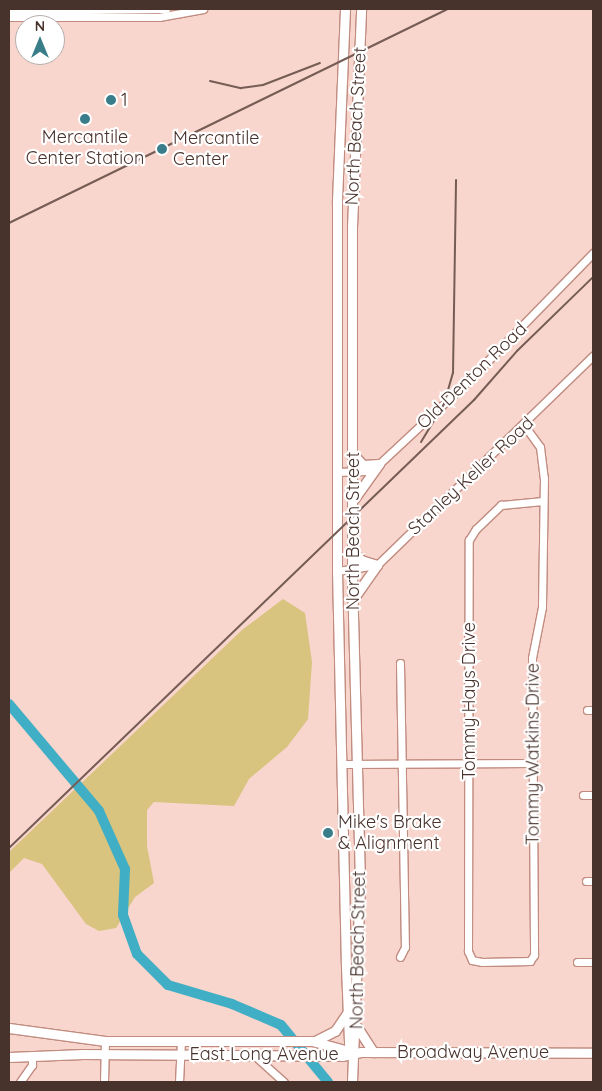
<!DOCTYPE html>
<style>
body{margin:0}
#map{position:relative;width:602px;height:1091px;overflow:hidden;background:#f8d5cd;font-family:Quicksand,sans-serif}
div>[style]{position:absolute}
.green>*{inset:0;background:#d8c47e}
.river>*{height:10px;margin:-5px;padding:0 5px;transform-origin:5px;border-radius:5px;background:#40aec4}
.roads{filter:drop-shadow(1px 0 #c18c80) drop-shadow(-1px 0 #c18c80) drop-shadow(0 1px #c18c80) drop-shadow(0 -1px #c18c80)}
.minor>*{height:7px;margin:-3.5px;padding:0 3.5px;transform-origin:3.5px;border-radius:3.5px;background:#fff}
.major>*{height:9px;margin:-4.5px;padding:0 4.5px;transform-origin:4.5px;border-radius:4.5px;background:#fff}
.rail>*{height:2px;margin:-1px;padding:0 1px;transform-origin:1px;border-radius:1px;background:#755c55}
.dots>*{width:14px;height:14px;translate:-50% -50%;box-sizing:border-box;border:2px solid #fff;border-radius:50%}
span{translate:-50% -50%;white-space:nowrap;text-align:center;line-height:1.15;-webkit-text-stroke:4.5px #fff;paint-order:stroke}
.poi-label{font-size:18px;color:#48322c}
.left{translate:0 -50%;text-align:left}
.street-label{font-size:18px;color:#48322c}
.frame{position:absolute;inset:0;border:10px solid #48322c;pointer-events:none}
.north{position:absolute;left:15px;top:15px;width:50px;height:50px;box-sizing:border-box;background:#fff;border:1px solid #b6adab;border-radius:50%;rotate:0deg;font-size:14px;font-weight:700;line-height:20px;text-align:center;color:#48322c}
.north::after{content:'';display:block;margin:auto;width:18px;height:22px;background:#397d8b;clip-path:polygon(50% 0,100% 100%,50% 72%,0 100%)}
</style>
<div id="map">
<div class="green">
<i style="clip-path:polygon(283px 599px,305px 613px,312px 662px,308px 719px,287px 747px,249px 779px,234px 806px,154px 802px,147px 810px,147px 846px,154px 883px,135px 897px,116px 928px,99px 931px,86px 924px,42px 864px,24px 858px,9px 873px,9px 852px,242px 630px)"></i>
</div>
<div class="river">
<i style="left:9px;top:704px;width:140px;rotate:49.9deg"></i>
<i style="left:99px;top:811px;width:64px;rotate:65.9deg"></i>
<i style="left:125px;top:869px;width:46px;rotate:92.5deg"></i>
<i style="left:123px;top:915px;width:41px;rotate:70.3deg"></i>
<i style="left:137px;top:954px;width:44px;rotate:45deg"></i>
<i style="left:168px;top:985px;width:67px;rotate:16.5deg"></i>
<i style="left:232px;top:1004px;width:53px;rotate:23.2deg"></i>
<i style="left:281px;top:1025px;width:74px;rotate:50.5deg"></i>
</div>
<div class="roads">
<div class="minor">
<i style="left:9px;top:11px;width:157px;rotate:-0.7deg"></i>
<i style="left:9px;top:17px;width:150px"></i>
<i style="left:159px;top:17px;width:45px;rotate:-10.3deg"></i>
<i style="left:524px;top:425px;width:27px;rotate:54deg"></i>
<i style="left:540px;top:447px;width:31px;rotate:83deg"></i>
<i style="left:544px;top:478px;width:129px;rotate:90.9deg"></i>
<i style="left:542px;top:607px;width:52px;rotate:101.1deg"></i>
<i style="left:532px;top:658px;width:297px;rotate:89.6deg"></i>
<i style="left:534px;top:955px;width:7px;rotate:124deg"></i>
<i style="left:530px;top:961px;width:48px;rotate:178.8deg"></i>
<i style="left:482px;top:962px;width:10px;rotate:-169deg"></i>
<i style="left:472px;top:960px;width:10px;rotate:-114deg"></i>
<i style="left:468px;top:951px;width:411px;rotate:-89.9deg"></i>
<i style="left:469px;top:540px;width:13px;rotate:-58deg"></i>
<i style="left:476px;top:529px;width:35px;rotate:-44deg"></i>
<i style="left:501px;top:505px;width:42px;rotate:-5.4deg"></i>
<i style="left:336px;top:472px;width:30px;rotate:-2deg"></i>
<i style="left:366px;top:471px;width:15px;rotate:-28deg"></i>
<i style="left:379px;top:464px;width:125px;rotate:-43deg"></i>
<i style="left:470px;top:379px;width:176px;rotate:-45.7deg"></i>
<i style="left:337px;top:571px;width:40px;rotate:-8.5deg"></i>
<i style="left:377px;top:565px;width:301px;rotate:-44.1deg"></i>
<i style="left:400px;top:663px;width:284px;rotate:89deg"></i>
<i style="left:405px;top:947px;width:11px;rotate:117deg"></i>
<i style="left:587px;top:710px;width:6px"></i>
<i style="left:343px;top:764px;width:189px;rotate:-0.3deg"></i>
<i style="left:583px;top:795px;width:10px"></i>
<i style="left:586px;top:881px;width:7px"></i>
<i style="left:577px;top:962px;width:16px"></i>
<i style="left:255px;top:1056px;width:39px;rotate:42deg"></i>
<i style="left:20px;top:1082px;width:21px;rotate:-55deg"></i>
<i style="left:32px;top:1065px;width:10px;rotate:-90deg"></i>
<i style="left:104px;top:1082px;width:41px;rotate:-88.6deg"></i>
<i style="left:179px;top:1082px;width:41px;rotate:-87.2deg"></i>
</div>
<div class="major">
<i style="left:345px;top:9px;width:194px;rotate:92.4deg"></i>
<i style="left:337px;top:203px;width:368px;rotate:90deg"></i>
<i style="left:337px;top:571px;width:396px;rotate:88.7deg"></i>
<i style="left:346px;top:967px;width:76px;rotate:87.7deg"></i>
<i style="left:349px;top:1043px;width:9px;rotate:72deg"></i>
<i style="left:353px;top:454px;width:15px;rotate:48deg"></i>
<i style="left:363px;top:465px;width:16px;rotate:-4deg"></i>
<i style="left:354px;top:499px;width:43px;rotate:-54.5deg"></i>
<i style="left:352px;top:551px;width:13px;rotate:45deg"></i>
<i style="left:361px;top:560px;width:17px;rotate:17deg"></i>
<i style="left:377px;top:565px;width:42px;rotate:125.2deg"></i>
<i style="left:357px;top:1027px;width:30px;rotate:57deg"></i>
<i style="left:9px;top:1028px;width:97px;rotate:7.7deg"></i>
<i style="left:105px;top:1041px;width:207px"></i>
<i style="left:312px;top:1041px;width:41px;rotate:15.4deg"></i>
<i style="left:315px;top:1041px;width:22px;rotate:-27deg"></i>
<i style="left:335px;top:1031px;width:22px;rotate:-56deg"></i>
<i style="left:9px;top:1057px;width:74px;rotate:-2.3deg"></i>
<i style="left:83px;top:1054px;width:259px;rotate:0.4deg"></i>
<i style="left:342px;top:1056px;width:19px;rotate:-12deg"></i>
<i style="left:361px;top:1052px;width:232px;rotate:0.2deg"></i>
<i style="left:352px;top:1082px;width:200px;rotate:-87.7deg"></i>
<i style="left:360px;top:882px;width:311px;rotate:-91.5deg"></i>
<i style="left:352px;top:571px;width:344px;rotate:-90deg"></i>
<i style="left:352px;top:227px;width:218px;rotate:-87.6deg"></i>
</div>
</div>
<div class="rail">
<i style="left:210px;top:81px;width:32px;rotate:13deg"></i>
<i style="left:241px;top:88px;width:22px;rotate:-8deg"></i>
<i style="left:263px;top:85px;width:61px;rotate:-21.1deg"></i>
<i style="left:9px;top:223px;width:487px;rotate:-26deg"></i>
<i style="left:421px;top:442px;width:44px;rotate:-58.8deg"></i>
<i style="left:444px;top:404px;width:32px;rotate:-74deg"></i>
<i style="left:453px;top:373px;width:193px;rotate:-89.1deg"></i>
<i style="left:9px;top:848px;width:646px;rotate:-43.93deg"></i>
<i style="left:474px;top:400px;width:65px;rotate:-48.7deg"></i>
<i style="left:517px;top:351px;width:106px;rotate:-44.2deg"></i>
</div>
<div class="dots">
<i style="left:111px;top:100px;background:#397d8b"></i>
<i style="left:85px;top:119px;background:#397d8b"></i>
<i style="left:162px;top:149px;background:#397d8b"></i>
<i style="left:328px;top:833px;background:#397d8b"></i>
</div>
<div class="poi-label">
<span class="left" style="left:121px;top:100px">1</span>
<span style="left:85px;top:148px">Mercantile<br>Center Station</span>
<span class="left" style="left:173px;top:149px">Mercantile<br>Center</span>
<span class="left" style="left:338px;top:833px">Mike's Brake<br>&amp; Alignment</span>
</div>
<div class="street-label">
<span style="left:356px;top:126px;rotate:-87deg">North Beach Street</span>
<span style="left:472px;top:376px;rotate:-44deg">Old Denton Road</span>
<span style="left:471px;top:476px;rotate:-43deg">Stanley Keller Road</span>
<span style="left:353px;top:531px;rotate:-90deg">North Beach Street</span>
<span style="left:469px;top:701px;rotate:-90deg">Tommy Hays Drive</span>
<span style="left:533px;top:754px;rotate:-90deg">Tommy Watkins Drive</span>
<span style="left:358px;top:950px;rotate:-89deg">North Beach Street</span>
<span style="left:473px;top:1052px">Broadway Avenue</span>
<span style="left:264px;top:1054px">East Long Avenue</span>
</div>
<div class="frame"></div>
<div class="north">N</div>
</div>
